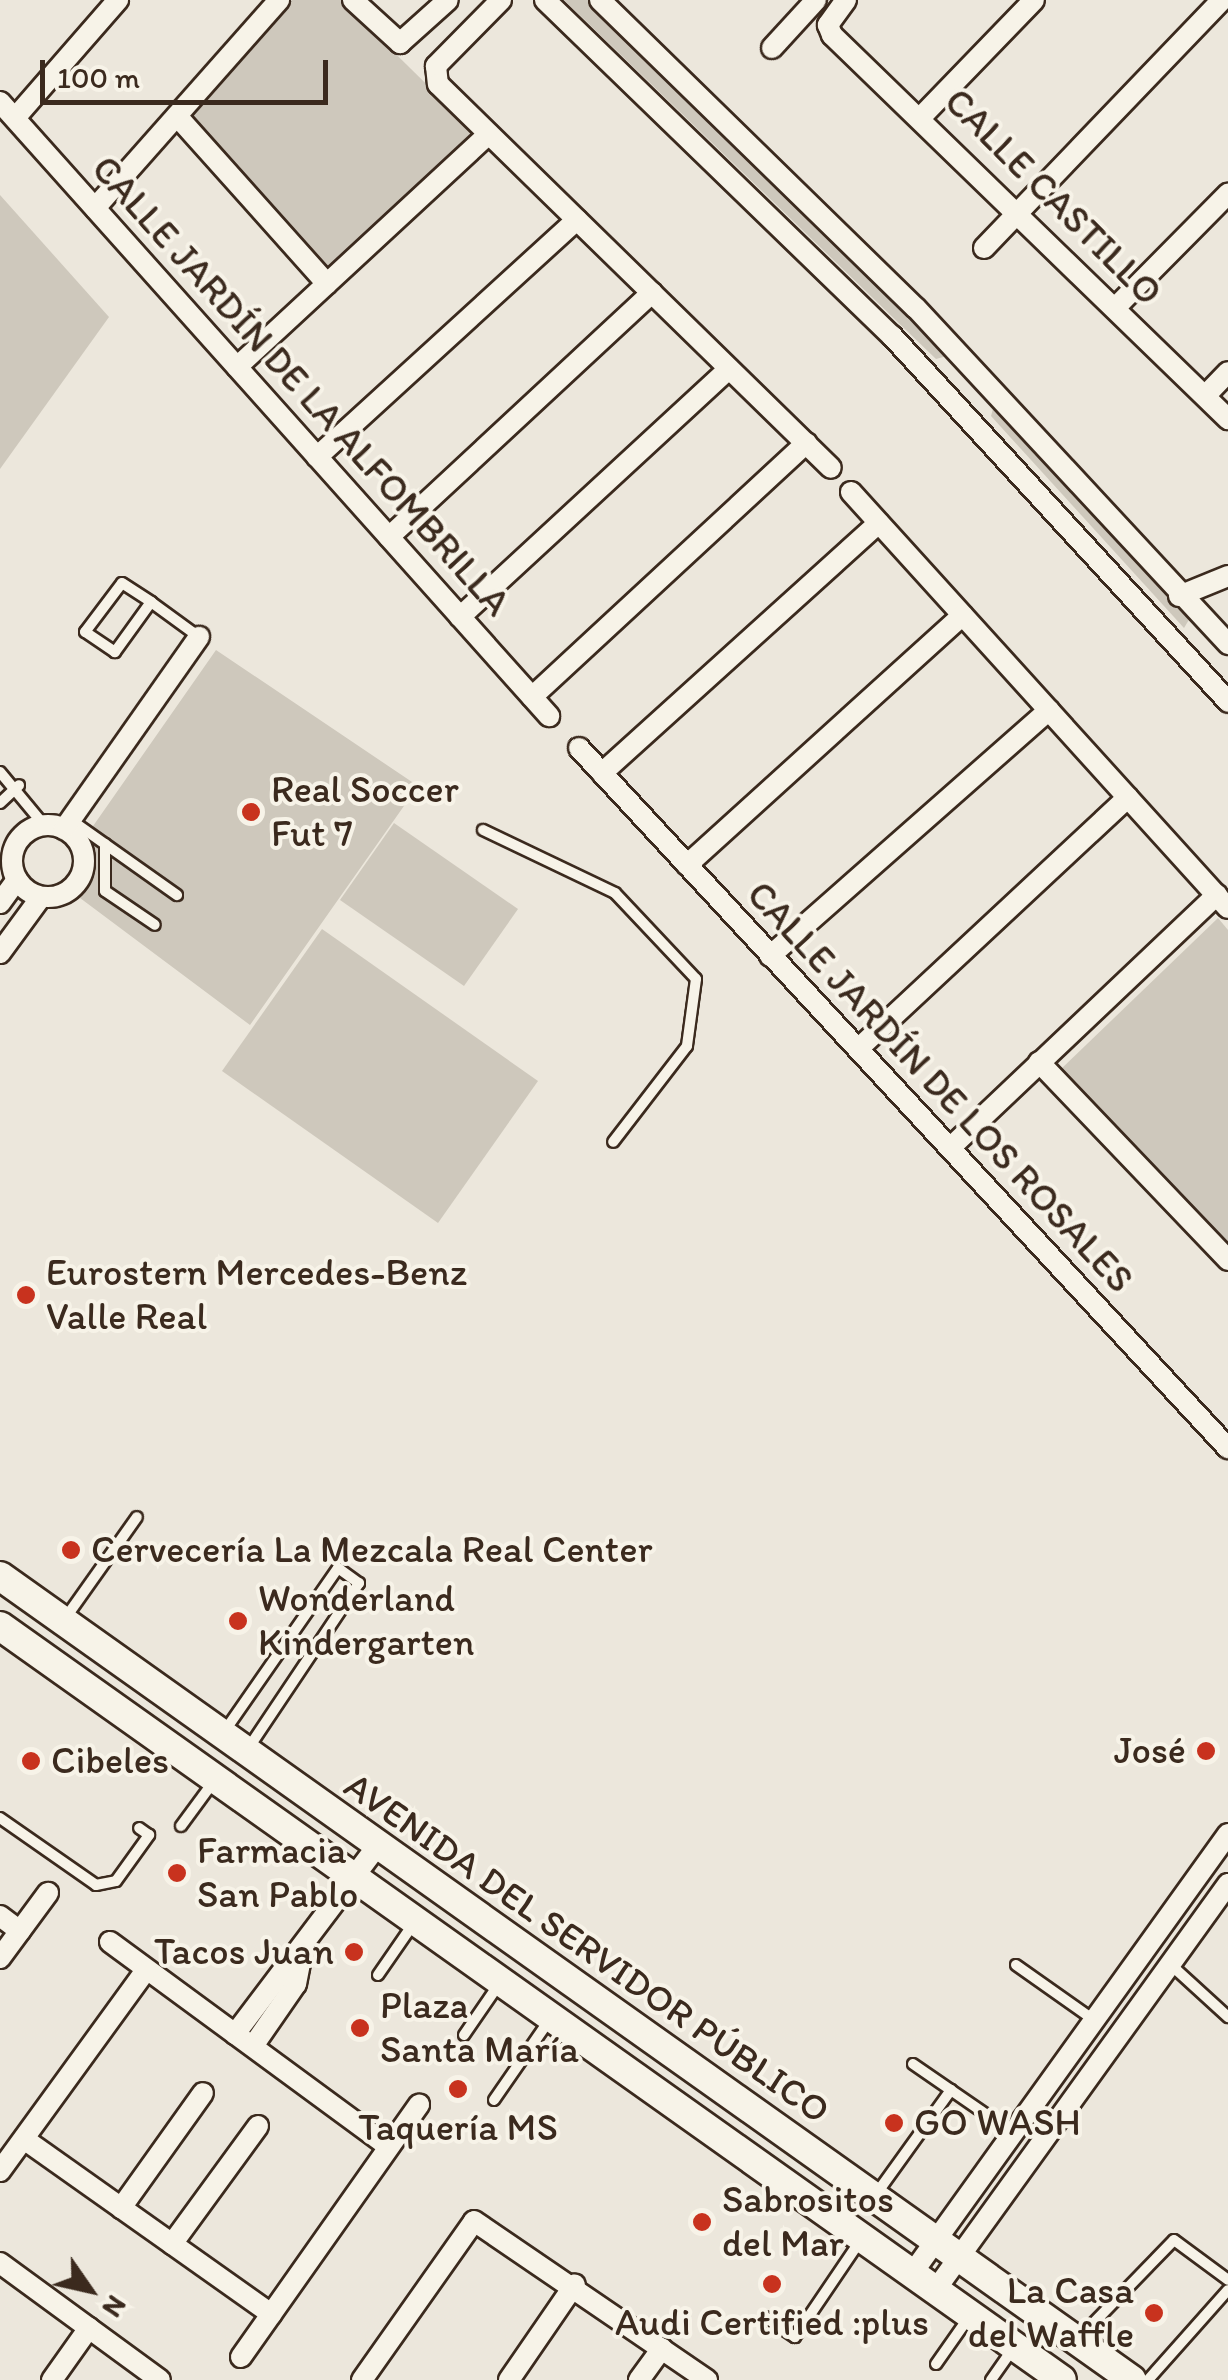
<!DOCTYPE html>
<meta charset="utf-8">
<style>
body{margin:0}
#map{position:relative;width:1228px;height:2380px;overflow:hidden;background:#ece7dc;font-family:Itim,sans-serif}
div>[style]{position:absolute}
.green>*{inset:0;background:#cec8bc}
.roads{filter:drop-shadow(2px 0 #3b2a1e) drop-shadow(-2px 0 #3b2a1e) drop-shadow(0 2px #3b2a1e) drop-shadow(0 -2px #3b2a1e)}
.lane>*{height:10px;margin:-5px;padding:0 5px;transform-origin:5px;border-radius:5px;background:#f7f3e8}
.street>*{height:20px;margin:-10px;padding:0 10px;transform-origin:10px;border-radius:10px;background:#f7f3e8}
.street>.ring{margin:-10px;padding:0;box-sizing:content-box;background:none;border:20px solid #f7f3e8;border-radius:50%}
.secondary>*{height:28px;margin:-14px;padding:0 14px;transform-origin:14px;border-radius:14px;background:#f7f3e8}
.dots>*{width:28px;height:28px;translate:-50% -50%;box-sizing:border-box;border:5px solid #f7f3e8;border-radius:50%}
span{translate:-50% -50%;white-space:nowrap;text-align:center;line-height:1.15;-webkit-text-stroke:8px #f7f3e8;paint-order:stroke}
.street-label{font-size:38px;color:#3b2a1e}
.poi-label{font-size:38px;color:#3b2a1e}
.left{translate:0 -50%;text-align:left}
.right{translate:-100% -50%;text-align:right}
.north{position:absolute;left:40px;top:2240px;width:100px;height:100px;-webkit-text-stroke:8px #f7f3e8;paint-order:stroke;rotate:124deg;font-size:28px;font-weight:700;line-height:40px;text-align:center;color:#3b2a1e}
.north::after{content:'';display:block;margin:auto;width:35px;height:45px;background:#3b2a1e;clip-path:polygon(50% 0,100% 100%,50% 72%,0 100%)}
.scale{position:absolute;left:40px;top:60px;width:288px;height:45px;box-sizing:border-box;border:5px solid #3b2a1e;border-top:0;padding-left:12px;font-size:30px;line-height:35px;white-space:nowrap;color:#3b2a1e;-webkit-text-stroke:8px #f7f3e8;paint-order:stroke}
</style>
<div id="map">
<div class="green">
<i style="clip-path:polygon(292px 0,341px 0,476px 133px,326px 272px,189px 117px)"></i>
<i style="clip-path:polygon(564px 0,590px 0,947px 356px,936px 359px)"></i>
<i style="clip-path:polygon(0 195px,109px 317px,0 469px)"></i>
<i style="clip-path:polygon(993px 409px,1193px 613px,1184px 628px,991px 416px)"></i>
<i style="clip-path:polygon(216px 650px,418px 786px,250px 1025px,76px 895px,92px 869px,84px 839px)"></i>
<i style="clip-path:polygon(394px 823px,518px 909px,464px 986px,340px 900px)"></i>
<i style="clip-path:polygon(1218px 918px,1228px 930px,1228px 1242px,1060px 1070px)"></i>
<i style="clip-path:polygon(322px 929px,538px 1081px,438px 1223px,222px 1071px)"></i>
</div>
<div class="roads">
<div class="lane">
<i style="left:151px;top:602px;width:62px;rotate:125.8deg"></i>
<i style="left:115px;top:652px;width:36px;rotate:-146deg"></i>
<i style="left:85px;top:632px;width:61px;rotate:-52.9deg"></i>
<i style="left:122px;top:583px;width:35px;rotate:33deg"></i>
<i style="left:151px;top:602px;width:59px;rotate:36.1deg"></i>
<i style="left:0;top:772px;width:69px;rotate:50.3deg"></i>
<i style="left:0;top:803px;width:26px;rotate:-43deg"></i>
<i style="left:71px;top:820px;width:130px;rotate:35.3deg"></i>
<i style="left:483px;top:830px;width:146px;rotate:25.5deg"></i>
<i style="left:615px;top:893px;width:118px;rotate:46.7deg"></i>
<i style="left:696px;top:979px;width:68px;rotate:97.7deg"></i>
<i style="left:687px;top:1046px;width:121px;rotate:127.6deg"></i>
<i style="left:105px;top:844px;width:47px;rotate:90deg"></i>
<i style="left:105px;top:891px;width:60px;rotate:34.2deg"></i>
<i style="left:64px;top:1620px;width:126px;rotate:-54.7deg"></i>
<i style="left:224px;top:1732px;width:200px;rotate:-55.2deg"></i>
<i style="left:338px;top:1568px;width:26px;rotate:36deg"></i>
<i style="left:359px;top:1583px;width:201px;rotate:123.8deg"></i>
<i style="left:0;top:1818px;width:117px;rotate:34.9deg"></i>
<i style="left:96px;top:1885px;width:20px;rotate:-11deg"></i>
<i style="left:116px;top:1881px;width:57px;rotate:-54.3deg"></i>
<i style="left:149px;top:1835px;width:12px;rotate:-145deg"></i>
<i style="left:181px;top:1826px;width:56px;rotate:-53.7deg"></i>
<i style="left:1170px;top:1964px;width:79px;rotate:42.4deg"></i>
<i style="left:1016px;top:1965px;width:95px;rotate:35.2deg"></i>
<i style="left:378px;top:1975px;width:63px;rotate:-55.3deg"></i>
<i style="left:464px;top:2035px;width:62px;rotate:-55.5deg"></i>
<i style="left:913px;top:2064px;width:121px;rotate:34.6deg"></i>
<i style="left:494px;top:2100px;width:98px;rotate:-55.3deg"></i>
<i style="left:874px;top:2197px;width:132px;rotate:-54.3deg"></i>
<i style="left:765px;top:2317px;width:36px;rotate:34deg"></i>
<i style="left:795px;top:2337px;width:116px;rotate:-55.9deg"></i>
<i style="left:1077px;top:2340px;width:139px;rotate:-45.9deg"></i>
<i style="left:1174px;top:2240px;width:67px;rotate:36.5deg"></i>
<i style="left:936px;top:2364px;width:57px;rotate:-54.9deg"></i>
<i style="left:991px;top:2380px;width:39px;rotate:-55deg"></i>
<i style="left:1148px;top:2380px;width:120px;rotate:-48.4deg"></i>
</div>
<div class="street">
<i style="left:353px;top:0;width:64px;rotate:42.5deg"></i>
<i style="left:400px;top:43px;width:64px;rotate:-41.9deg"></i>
<i style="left:501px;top:0;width:93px;rotate:134.6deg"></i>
<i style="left:436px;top:66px;width:18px;rotate:84deg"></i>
<i style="left:438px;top:84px;width:549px;rotate:44.34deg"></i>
<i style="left:545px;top:0;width:483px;rotate:44.1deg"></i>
<i style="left:892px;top:336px;width:497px;rotate:47.4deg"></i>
<i style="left:600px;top:0;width:441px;rotate:44.3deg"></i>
<i style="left:916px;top:308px;width:459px;rotate:47.1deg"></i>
<i style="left:846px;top:0;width:31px;rotate:126deg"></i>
<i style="left:828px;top:25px;width:11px;rotate:68deg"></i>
<i style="left:832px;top:35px;width:552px;rotate:44.12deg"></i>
<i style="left:772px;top:48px;width:65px;rotate:-47.5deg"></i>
<i style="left:0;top:102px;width:824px;rotate:48.2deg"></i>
<i style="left:177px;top:116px;width:225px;rotate:48.2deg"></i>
<i style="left:922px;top:116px;width:161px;rotate:-46deg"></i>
<i style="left:15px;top:118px;width:157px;rotate:-48.9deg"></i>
<i style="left:95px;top:208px;width:278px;rotate:-48.5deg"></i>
<i style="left:984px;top:248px;width:344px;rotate:-46.2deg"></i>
<i style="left:1115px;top:308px;width:161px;rotate:-45.3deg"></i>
<i style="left:237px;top:367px;width:343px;rotate:-42.8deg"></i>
<i style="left:1205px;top:396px;width:33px;rotate:-46deg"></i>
<i style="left:317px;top:457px;width:352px;rotate:-42.4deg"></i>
<i style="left:851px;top:492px;width:561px;rotate:47.82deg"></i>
<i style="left:389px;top:537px;width:359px;rotate:-42.9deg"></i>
<i style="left:1179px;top:596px;width:53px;rotate:-22.2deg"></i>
<i style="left:460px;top:617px;width:366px;rotate:-42.7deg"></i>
<i style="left:532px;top:697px;width:374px;rotate:-42.8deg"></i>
<i style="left:579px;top:748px;width:955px;rotate:47.17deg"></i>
<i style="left:602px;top:773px;width:373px;rotate:-42.1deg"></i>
<i class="ring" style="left:12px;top:825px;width:52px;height:52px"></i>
<i style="left:64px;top:829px;width:235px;rotate:-54.9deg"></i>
<i style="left:687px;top:865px;width:372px;rotate:-42.2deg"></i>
<i style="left:0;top:903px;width:29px;rotate:-54deg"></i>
<i style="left:0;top:953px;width:69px;rotate:-53.8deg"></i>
<i style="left:770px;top:956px;width:372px;rotate:-41.4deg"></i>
<i style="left:858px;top:1049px;width:369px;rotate:-43deg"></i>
<i style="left:1039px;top:1062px;width:274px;rotate:46.3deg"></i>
<i style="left:950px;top:1148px;width:368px;rotate:-43.5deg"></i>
<i style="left:0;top:1916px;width:25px;rotate:37deg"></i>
<i style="left:110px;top:1942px;width:345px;rotate:36.3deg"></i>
<i style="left:0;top:1958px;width:81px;rotate:-53.6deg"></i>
<i style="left:235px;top:2034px;width:237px;rotate:-52.9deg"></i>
<i style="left:253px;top:2046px;width:75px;rotate:-55.3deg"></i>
<i style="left:296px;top:1984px;width:31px;rotate:-79deg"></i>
<i style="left:24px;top:2139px;width:303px;rotate:35.3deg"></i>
<i style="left:0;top:2171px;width:248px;rotate:-54deg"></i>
<i style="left:121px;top:2208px;width:141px;rotate:-54.5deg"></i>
<i style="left:172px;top:2244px;width:146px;rotate:-53.9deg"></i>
<i style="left:0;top:2263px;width:198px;rotate:36.2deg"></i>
<i style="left:911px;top:2275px;width:543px;rotate:-54.29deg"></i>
<i style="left:934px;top:2292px;width:503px;rotate:-54.22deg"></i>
<i style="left:241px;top:2357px;width:309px;rotate:-54.8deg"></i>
<i style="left:52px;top:2380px;width:64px;rotate:-54.6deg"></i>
<i style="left:362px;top:2380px;width:194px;rotate:-54.8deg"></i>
<i style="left:474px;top:2221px;width:282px;rotate:34.3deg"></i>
<i style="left:509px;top:2380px;width:116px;rotate:-55.5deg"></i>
<i style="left:639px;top:2380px;width:39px;rotate:-54deg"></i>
</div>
<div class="secondary">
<i style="left:0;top:1576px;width:1388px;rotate:35.38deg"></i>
<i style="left:0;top:1626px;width:1302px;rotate:35.37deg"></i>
</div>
</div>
<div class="dots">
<i style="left:251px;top:812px;background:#c8321e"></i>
<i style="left:26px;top:1295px;background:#c8321e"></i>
<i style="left:71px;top:1550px;background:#c8321e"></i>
<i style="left:238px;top:1621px;background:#c8321e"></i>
<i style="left:1206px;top:1751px;background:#c8321e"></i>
<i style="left:31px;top:1761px;background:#c8321e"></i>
<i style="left:177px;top:1873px;background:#c8321e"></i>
<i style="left:354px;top:1952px;background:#c8321e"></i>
<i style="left:360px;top:2028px;background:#c8321e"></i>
<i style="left:458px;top:2089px;background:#c8321e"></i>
<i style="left:894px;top:2123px;background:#c8321e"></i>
<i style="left:702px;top:2222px;background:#c8321e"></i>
<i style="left:772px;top:2284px;background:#c8321e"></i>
<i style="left:1154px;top:2313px;background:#c8321e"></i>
</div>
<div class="street-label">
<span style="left:1053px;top:197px;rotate:45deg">CALLE CASTILLO</span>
<span style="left:301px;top:386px;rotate:48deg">CALLE JARDÍN DE LA ALFOMBRILLA</span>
<span style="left:940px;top:1087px;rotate:47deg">CALLE JARDÍN DE LOS ROSALES</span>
<span style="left:587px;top:1948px;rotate:35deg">AVENIDA DEL SERVIDOR PÚBLICO</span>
</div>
<div class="poi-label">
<span class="left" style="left:271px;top:812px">Real Soccer<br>Fut 7</span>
<span class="left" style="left:46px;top:1295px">Eurostern Mercedes-Benz<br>Valle Real</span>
<span class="left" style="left:91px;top:1550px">Cervecería La Mezcala Real Center</span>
<span class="left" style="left:258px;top:1621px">Wonderland<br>Kindergarten</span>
<span class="right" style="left:1186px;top:1751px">José</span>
<span class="left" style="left:51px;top:1761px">Cibeles</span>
<span class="left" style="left:197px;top:1873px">Farmacia<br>San Pablo</span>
<span class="right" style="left:334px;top:1952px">Tacos Juan</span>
<span class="left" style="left:380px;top:2028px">Plaza<br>Santa María</span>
<span class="left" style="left:914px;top:2123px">GO WASH</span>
<span style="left:458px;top:2128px">Taquería MS</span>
<span class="left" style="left:722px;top:2222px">Sabrositos<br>del Mar</span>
<span class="right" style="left:1134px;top:2313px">La Casa<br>del Waffle</span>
<span style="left:772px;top:2323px">Audi Certified :plus</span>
</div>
<div class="north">N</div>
<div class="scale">100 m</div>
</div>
